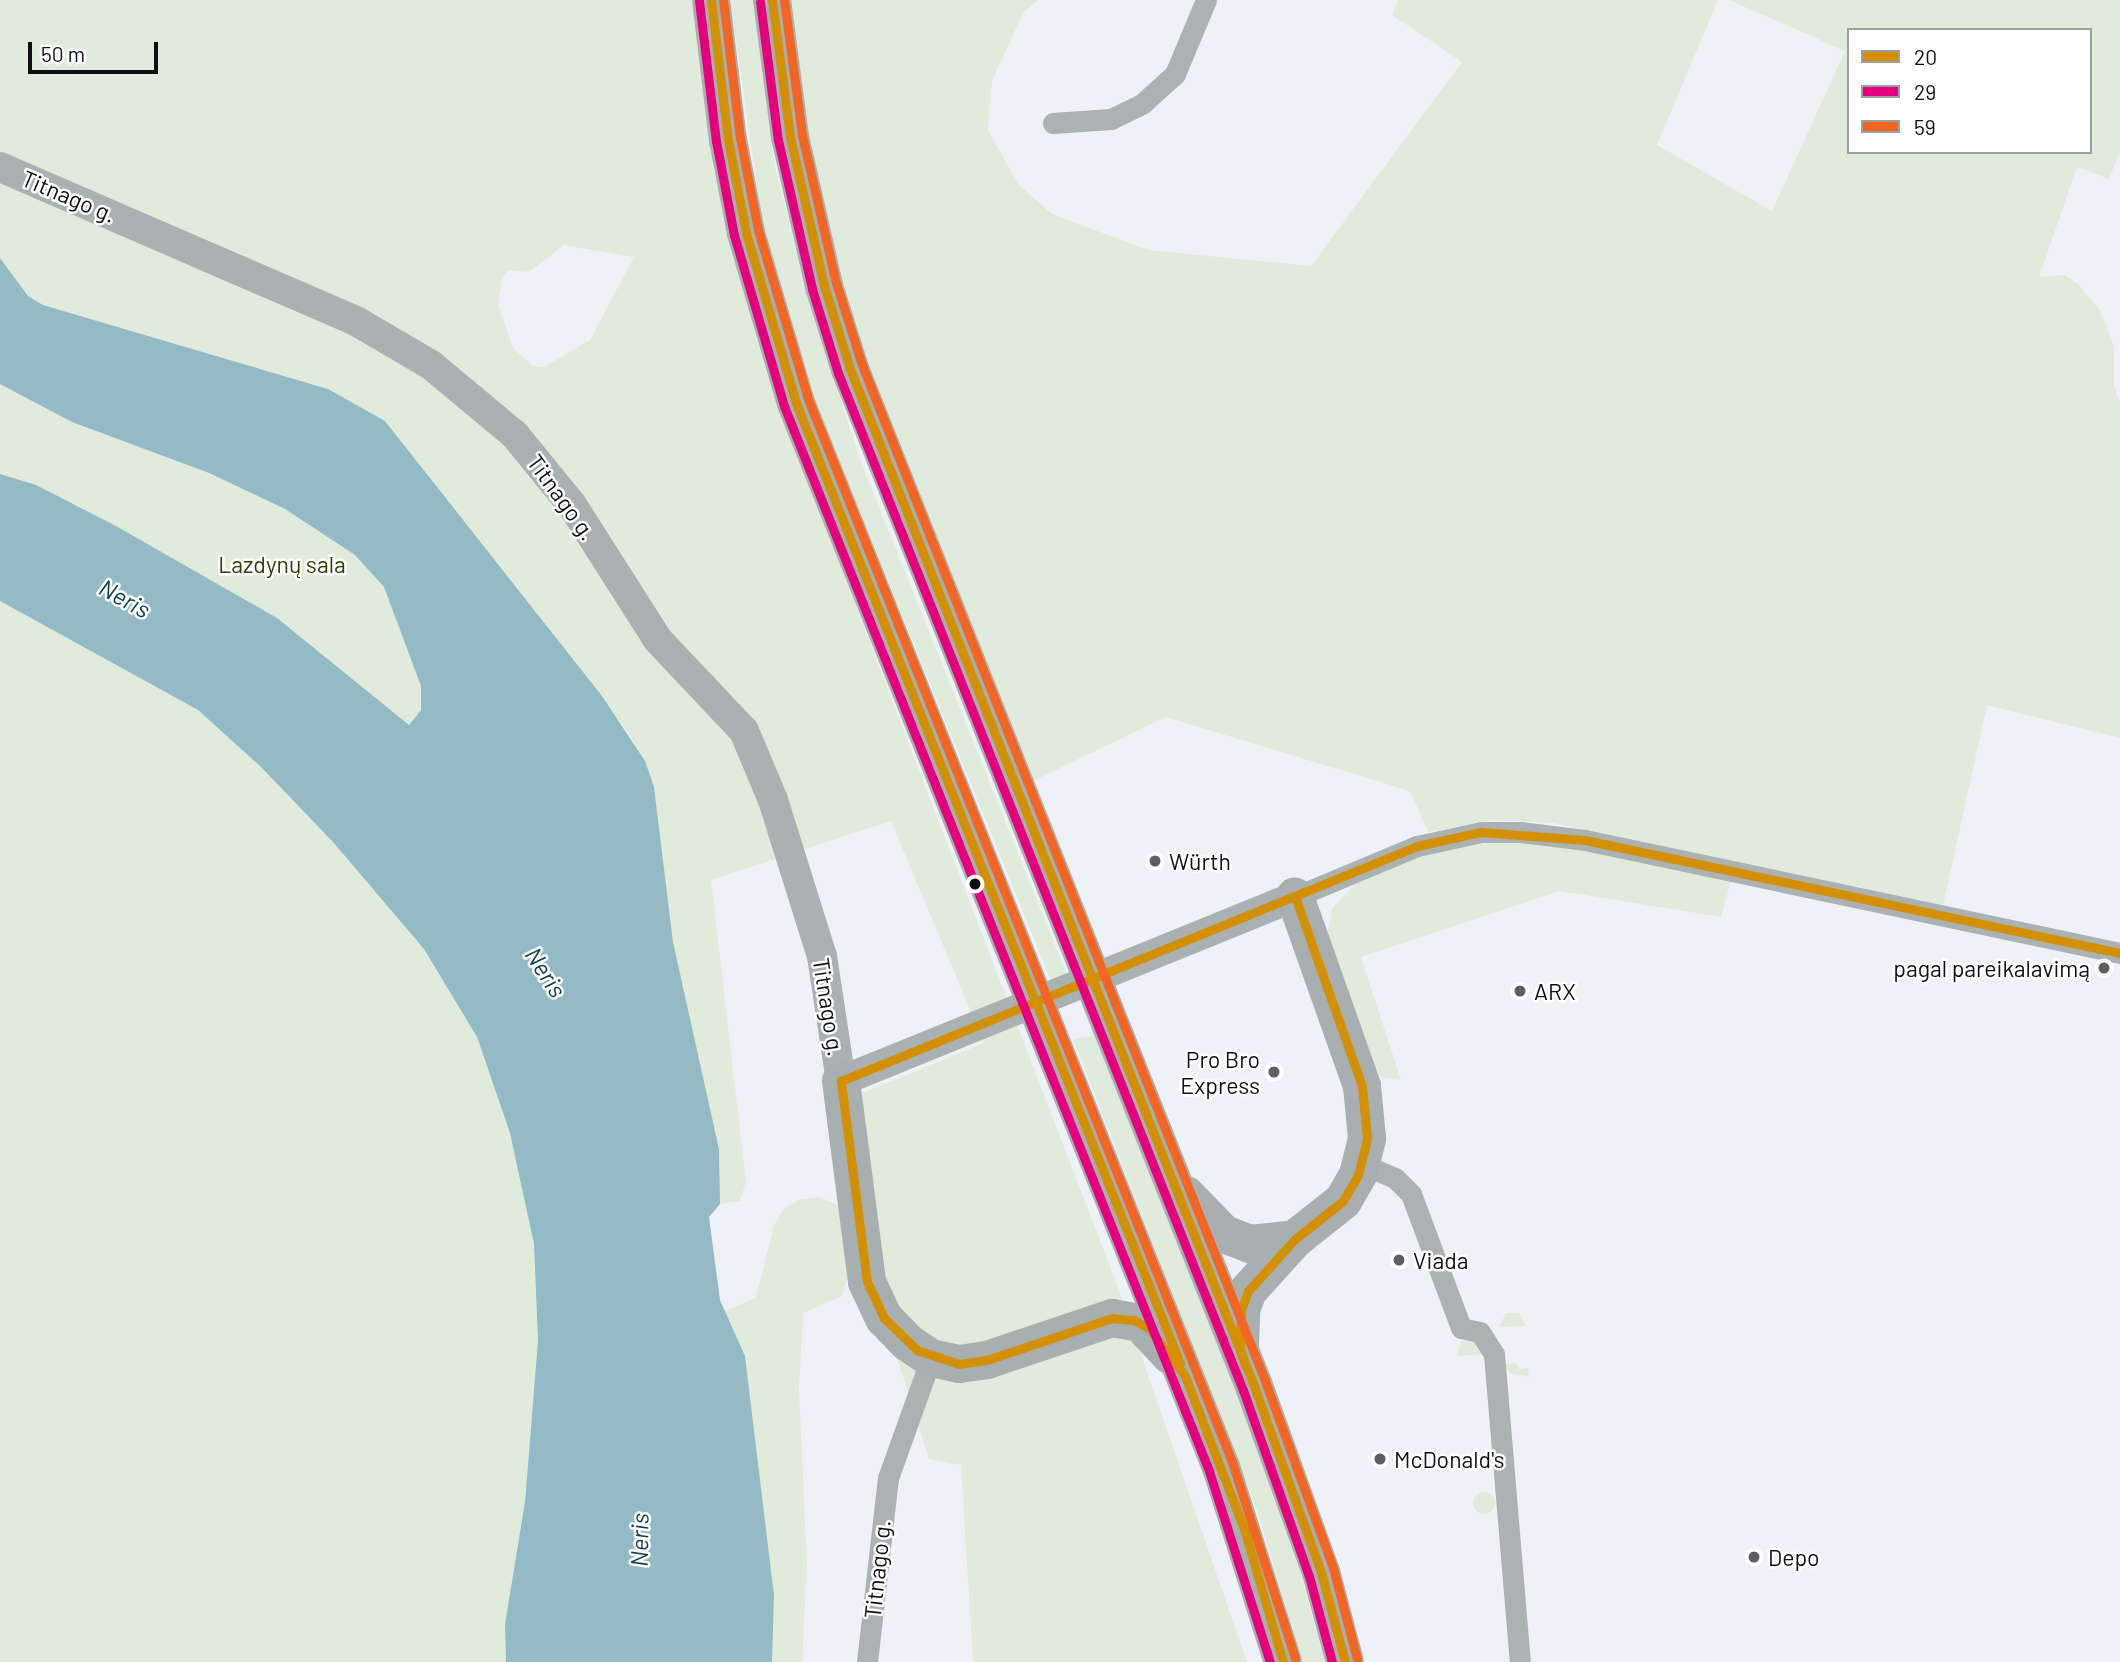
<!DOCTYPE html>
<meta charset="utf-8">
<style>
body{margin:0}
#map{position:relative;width:2120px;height:1662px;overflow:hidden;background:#eef2f6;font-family:Barlow,sans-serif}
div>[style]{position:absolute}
.green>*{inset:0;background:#e1ebdc}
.round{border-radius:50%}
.water>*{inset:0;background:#94bac5}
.street>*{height:21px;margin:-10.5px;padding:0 10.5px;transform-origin:10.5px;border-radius:10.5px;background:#abb2b2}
.secondary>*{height:30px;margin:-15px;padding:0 15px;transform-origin:15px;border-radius:15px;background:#a9b1b2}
.highway>*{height:38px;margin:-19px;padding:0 19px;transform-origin:19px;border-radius:19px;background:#a7afb0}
.bus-1>*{height:9px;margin:-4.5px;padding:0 4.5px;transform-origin:4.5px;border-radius:4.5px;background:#d49003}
.bus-2>*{height:9px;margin:-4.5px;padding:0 4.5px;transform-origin:4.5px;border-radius:4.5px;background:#e5007d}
.bus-3>*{height:9px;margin:-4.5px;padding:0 4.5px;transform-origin:4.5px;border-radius:4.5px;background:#f26522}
.dots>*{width:19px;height:19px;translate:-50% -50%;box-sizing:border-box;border:4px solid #fff;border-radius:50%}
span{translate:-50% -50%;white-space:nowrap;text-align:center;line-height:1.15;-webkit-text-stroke:5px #fff;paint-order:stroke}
.street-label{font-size:23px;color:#0e1013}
.park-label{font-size:23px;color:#283f00}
.poi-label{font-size:23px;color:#0e1013}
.left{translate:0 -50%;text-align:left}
.right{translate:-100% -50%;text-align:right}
.water-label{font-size:24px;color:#0d3e49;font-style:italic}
.legend{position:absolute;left:1847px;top:28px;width:245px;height:126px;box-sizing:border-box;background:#fff;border:2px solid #9f9fa1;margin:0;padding:9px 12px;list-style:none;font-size:21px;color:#0e1013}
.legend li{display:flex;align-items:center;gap:14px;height:35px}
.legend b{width:35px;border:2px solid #9f9fa1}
.scale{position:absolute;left:28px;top:42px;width:130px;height:32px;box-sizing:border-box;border:4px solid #0e1013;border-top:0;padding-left:9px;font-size:21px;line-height:24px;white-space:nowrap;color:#0e1013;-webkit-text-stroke:5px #fff;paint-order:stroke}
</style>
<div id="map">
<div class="green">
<i style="clip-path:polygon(evenodd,0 0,692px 0,714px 169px,767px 375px,1116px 1282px,1247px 1662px,973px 1662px,961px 1465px,929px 1459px,876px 1291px,855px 1096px,984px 1043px,891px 821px,711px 880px,746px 1182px,740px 1201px,720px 1204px,719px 1149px,673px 942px,654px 787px,629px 734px,385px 421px,328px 389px,43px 305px,28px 296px,0 258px,0 0,564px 245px,634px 257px,590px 340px,544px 367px,533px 366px,513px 348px,498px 304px,503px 277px,509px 270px,529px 272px,564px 245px)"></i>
<i style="clip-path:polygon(730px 0,756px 0,774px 162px,808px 298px,860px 459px,1067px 975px,1051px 981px,810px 388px,762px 220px)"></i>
<i style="clip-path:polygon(evenodd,788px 0,1038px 0,1023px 13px,992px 81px,988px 130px,1018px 184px,1052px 214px,1148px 250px,1311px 266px,1462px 62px,1392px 15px,1398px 0,1718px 0,1657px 145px,1772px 211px,1845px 51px,1729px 0,2120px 0,2120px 152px,2109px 179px,2077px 167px,2039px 277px,2064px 275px,2077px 283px,2100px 310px,2114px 346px,2114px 386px,2120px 403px,2120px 738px,1987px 705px,1943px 906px,1553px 823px,1493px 820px,1428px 832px,1411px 793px,1400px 788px,1166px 717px,1035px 780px,1023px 765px,874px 390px,814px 181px,788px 0,1849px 30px,2090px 30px,2090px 152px,1849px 152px,1849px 30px)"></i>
<i style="clip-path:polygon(0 384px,72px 422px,209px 473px,285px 509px,355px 555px,384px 587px,421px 686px,421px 709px,415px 722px,409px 725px,398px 718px,355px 684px,36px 485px,0 474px)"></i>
<i style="clip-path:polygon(0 601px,198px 710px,260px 766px,333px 842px,424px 949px,477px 1037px,510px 1133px,534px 1244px,538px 1340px,525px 1502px,505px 1624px,506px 1662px,0 1662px)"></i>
<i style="clip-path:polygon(1494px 840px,1578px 848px,1731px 881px,1721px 917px,1560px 891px,1361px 957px,1401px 1080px,1383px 1078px,1376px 1072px,1326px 941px,1332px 909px,1354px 885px,1389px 867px,1424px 853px)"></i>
<i style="clip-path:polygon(1094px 1036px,1274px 1477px,1325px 1662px,1302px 1662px,1258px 1513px,1073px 1039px)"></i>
<i style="clip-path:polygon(819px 1197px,838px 1205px,849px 1246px,848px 1277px,842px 1296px,803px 1313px,799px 1389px,807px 1564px,802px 1662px,772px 1662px,774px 1595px,745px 1356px,725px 1311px,756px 1298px,774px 1225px,783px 1210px,798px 1200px)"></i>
<i style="clip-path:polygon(1506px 1313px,1519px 1313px,1526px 1326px,1499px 1327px)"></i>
<i style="clip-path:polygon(1475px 1338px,1484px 1354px,1457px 1356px,1461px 1341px)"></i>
<i style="clip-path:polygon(1517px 1363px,1519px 1369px,1528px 1368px,1529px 1377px,1510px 1373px,1504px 1364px)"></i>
<i class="round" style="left:1473px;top:1492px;width:22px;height:22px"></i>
</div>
<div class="water">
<i style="clip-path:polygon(0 258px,28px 296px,43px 305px,328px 389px,385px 421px,602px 696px,645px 761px,654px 787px,673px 942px,719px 1149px,720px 1204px,709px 1217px,720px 1300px,745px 1356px,774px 1595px,772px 1662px,506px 1662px,505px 1624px,525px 1502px,538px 1340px,534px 1244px,510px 1133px,477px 1037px,424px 949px,333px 842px,260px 766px,198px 710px,0 601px,0 474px,36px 485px,116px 526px,277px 618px,409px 725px,421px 710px,421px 686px,384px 587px,355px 555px,285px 509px,209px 473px,72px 422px,0 384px)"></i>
</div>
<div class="street">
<i style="left:1053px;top:123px;width:58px;rotate:-3.9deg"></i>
<i style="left:1111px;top:119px;width:34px;rotate:-26deg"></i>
<i style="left:1142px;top:104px;width:45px;rotate:-42.3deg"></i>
<i style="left:1175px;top:74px;width:80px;rotate:-67.3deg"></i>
<i style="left:1295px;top:897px;width:132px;rotate:-22.7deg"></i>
<i style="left:1417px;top:846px;width:66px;rotate:-12.3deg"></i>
<i style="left:1481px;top:832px;width:39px"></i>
<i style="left:1520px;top:832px;width:65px;rotate:7deg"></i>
<i style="left:1585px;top:840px;width:547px;rotate:11.93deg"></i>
<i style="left:1362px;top:1164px;width:36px;rotate:23deg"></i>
<i style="left:1395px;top:1178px;width:23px;rotate:45deg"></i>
<i style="left:1411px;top:1194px;width:143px;rotate:69.5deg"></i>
<i style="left:1461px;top:1328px;width:19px;rotate:12deg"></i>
<i style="left:1480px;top:1332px;width:26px;rotate:58deg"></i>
<i style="left:1494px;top:1354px;width:309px;rotate:85.2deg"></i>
<i style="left:867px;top:1662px;width:185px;rotate:-83.5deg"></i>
<i style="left:888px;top:1478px;width:127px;rotate:-70.3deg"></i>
</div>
<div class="secondary">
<i style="left:0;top:167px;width:388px;rotate:23.4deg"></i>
<i style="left:356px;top:321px;width:87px;rotate:30.4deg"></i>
<i style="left:431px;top:365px;width:109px;rotate:39.8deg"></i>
<i style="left:515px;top:435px;width:90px;rotate:50.8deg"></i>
<i style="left:572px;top:505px;width:160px;rotate:57.5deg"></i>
<i style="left:658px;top:640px;width:125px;rotate:46.6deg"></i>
<i style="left:744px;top:731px;width:75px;rotate:67.2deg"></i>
<i style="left:773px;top:800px;width:164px;rotate:72.6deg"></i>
<i style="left:822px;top:956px;width:126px;rotate:81.4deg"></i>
<i style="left:841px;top:1081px;width:490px;rotate:-22.1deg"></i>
</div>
<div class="highway">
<i style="left:711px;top:0;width:141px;rotate:83.1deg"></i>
<i style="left:728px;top:140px;width:95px;rotate:79deg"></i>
<i style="left:746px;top:233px;width:177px;rotate:73.6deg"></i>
<i style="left:796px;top:403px;width:1146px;rotate:68.23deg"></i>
<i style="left:1221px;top:1467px;width:205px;rotate:72.4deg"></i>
<i style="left:772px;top:0;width:138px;rotate:82.5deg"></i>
<i style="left:790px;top:137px;width:153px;rotate:77.1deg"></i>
<i style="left:824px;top:286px;width:87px;rotate:72.6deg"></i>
<i style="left:850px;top:369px;width:1094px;rotate:68.33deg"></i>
<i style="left:1254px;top:1386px;width:198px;rotate:70.2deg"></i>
<i style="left:1321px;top:1572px;width:93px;rotate:75.1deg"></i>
<i style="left:841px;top:1081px;width:203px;rotate:82.6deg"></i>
<i style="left:867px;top:1282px;width:40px;rotate:65deg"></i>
<i style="left:884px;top:1318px;width:33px;rotate:46deg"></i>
<i style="left:907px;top:1342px;width:29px;rotate:34deg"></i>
<i style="left:931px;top:1358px;width:29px;rotate:12deg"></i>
<i style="left:959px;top:1364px;width:28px;rotate:-8deg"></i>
<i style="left:987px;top:1360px;width:132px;rotate:-18.6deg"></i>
<i style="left:1112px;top:1318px;width:28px;rotate:10deg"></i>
<i style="left:1140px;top:1323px;width:45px;rotate:46.8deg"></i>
<i style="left:1186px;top:1195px;width:54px;rotate:45.7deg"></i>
<i style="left:1224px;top:1234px;width:28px;rotate:21deg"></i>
<i style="left:1250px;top:1244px;width:45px;rotate:-6.3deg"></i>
<i style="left:1240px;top:1346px;width:36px;rotate:-88deg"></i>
<i style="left:1241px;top:1310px;width:20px;rotate:-70deg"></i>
<i style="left:1248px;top:1291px;width:70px;rotate:-47.9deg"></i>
<i style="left:1295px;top:1239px;width:61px;rotate:-38.4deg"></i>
<i style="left:1343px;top:1201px;width:30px;rotate:-60deg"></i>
<i style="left:1358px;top:1175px;width:38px;rotate:-76deg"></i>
<i style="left:1367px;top:1138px;width:52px;rotate:-95.5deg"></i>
<i style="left:1362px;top:1086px;width:201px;rotate:-109.5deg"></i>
</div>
<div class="bus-1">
<i style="left:711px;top:0;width:141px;rotate:83.1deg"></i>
<i style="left:728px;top:140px;width:95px;rotate:79deg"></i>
<i style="left:746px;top:233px;width:177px;rotate:73.6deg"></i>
<i style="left:796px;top:403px;width:1034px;rotate:68.2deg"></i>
<i style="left:772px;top:0;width:138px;rotate:82.5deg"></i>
<i style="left:790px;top:137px;width:153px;rotate:77.1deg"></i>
<i style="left:824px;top:286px;width:87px;rotate:72.6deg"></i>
<i style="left:850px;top:369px;width:1094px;rotate:68.33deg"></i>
<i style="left:1254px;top:1386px;width:198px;rotate:70.2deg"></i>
<i style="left:1321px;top:1572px;width:93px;rotate:75.1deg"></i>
<i style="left:1246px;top:1367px;width:18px;rotate:-109deg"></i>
<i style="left:1240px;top:1350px;width:40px;rotate:-88.6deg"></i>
<i style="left:1241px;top:1310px;width:20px;rotate:-70deg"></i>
<i style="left:1248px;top:1291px;width:70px;rotate:-47.9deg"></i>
<i style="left:1295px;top:1239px;width:61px;rotate:-38.4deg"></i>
<i style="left:1343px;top:1201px;width:30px;rotate:-60deg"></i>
<i style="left:1358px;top:1175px;width:38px;rotate:-76deg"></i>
<i style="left:1367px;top:1138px;width:52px;rotate:-95.5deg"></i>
<i style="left:1362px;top:1086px;width:201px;rotate:-109.5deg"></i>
<i style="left:1283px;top:1662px;width:139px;rotate:-106.3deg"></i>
<i style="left:1244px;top:1529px;width:164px;rotate:-111.1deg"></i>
<i style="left:1185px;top:1376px;width:60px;rotate:-126.9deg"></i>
<i style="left:1149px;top:1328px;width:18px;rotate:-153deg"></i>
<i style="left:1133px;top:1320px;width:21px;rotate:-175deg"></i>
<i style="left:1112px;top:1318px;width:132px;rotate:161.4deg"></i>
<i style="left:987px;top:1360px;width:28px;rotate:172deg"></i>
<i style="left:959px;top:1364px;width:44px;rotate:-161.6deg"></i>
<i style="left:917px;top:1350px;width:46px;rotate:-135.9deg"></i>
<i style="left:884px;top:1318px;width:40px;rotate:-115deg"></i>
<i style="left:867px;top:1282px;width:203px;rotate:-97.4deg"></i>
<i style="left:841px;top:1081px;width:622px;rotate:-22.19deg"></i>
<i style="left:1417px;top:846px;width:66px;rotate:-12.3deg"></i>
<i style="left:1481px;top:832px;width:104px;rotate:4.4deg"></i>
<i style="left:1585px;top:840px;width:547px;rotate:11.93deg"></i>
</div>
<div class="bus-2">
<i style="left:699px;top:1px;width:141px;rotate:83.1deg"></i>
<i style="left:716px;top:141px;width:96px;rotate:79.2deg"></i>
<i style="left:734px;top:235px;width:178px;rotate:73.7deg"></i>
<i style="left:784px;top:406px;width:1147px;rotate:68.24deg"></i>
<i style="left:1209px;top:1471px;width:201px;rotate:72.3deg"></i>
<i style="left:760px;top:2px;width:139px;rotate:82.6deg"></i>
<i style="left:778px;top:140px;width:153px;rotate:77.1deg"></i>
<i style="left:812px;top:289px;width:88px;rotate:72.8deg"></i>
<i style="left:838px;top:373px;width:1095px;rotate:68.29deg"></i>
<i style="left:1243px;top:1390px;width:197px;rotate:70.5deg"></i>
<i style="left:1309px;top:1576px;width:89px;rotate:75deg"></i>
</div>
<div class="bus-3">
<i style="left:723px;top:0;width:139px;rotate:83deg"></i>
<i style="left:740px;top:138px;width:94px;rotate:78.9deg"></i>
<i style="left:758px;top:230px;width:176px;rotate:73.5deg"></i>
<i style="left:808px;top:399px;width:1144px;rotate:68.25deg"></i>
<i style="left:1232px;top:1462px;width:206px;rotate:72.2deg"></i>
<i style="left:784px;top:0;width:136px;rotate:82.4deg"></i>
<i style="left:802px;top:135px;width:152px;rotate:77.1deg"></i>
<i style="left:836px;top:283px;width:86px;rotate:72.4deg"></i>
<i style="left:862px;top:365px;width:1093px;rotate:68.36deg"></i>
<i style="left:1265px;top:1381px;width:199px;rotate:70deg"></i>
<i style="left:1333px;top:1568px;width:94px;rotate:75.2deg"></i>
</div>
<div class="dots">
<i style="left:1155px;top:861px;background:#5c5f62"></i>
<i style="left:975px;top:884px;background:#0e1013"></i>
<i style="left:2104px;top:968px;background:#5c5f62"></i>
<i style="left:1520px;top:991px;background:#5c5f62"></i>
<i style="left:1274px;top:1072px;background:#5c5f62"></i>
<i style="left:1399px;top:1260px;background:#5c5f62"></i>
<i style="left:1380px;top:1459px;background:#5c5f62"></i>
<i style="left:1754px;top:1557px;background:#5c5f62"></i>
</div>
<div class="street-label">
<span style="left:69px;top:196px;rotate:23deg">Titnago g.</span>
<span style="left:562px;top:497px;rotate:54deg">Titnago g.</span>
<span style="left:829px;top:1007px;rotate:81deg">Titnago g.</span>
<span style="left:877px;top:1569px;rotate:-84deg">Titnago g.</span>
</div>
<div class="park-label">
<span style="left:282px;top:564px">Lazdynų sala</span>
</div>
<div class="poi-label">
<span class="left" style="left:1169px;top:861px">Würth</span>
<span class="right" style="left:2090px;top:968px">pagal pareikalavimą</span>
<span class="left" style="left:1534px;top:991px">ARX</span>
<span class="right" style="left:1260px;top:1072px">Pro Bro<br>Express</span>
<span class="left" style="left:1413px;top:1260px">Viada</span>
<span class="left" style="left:1394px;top:1459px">McDonald's</span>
<span class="left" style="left:1768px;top:1557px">Depo</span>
</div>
<div class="water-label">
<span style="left:125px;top:598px;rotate:29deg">Neris</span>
<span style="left:546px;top:972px;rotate:57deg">Neris</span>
<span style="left:639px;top:1540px;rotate:-89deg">Neris</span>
</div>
<ul class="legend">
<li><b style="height:9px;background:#d49003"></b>20</li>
<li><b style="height:9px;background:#e5007d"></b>29</li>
<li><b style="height:9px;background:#f26522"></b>59</li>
</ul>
<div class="scale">50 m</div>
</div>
